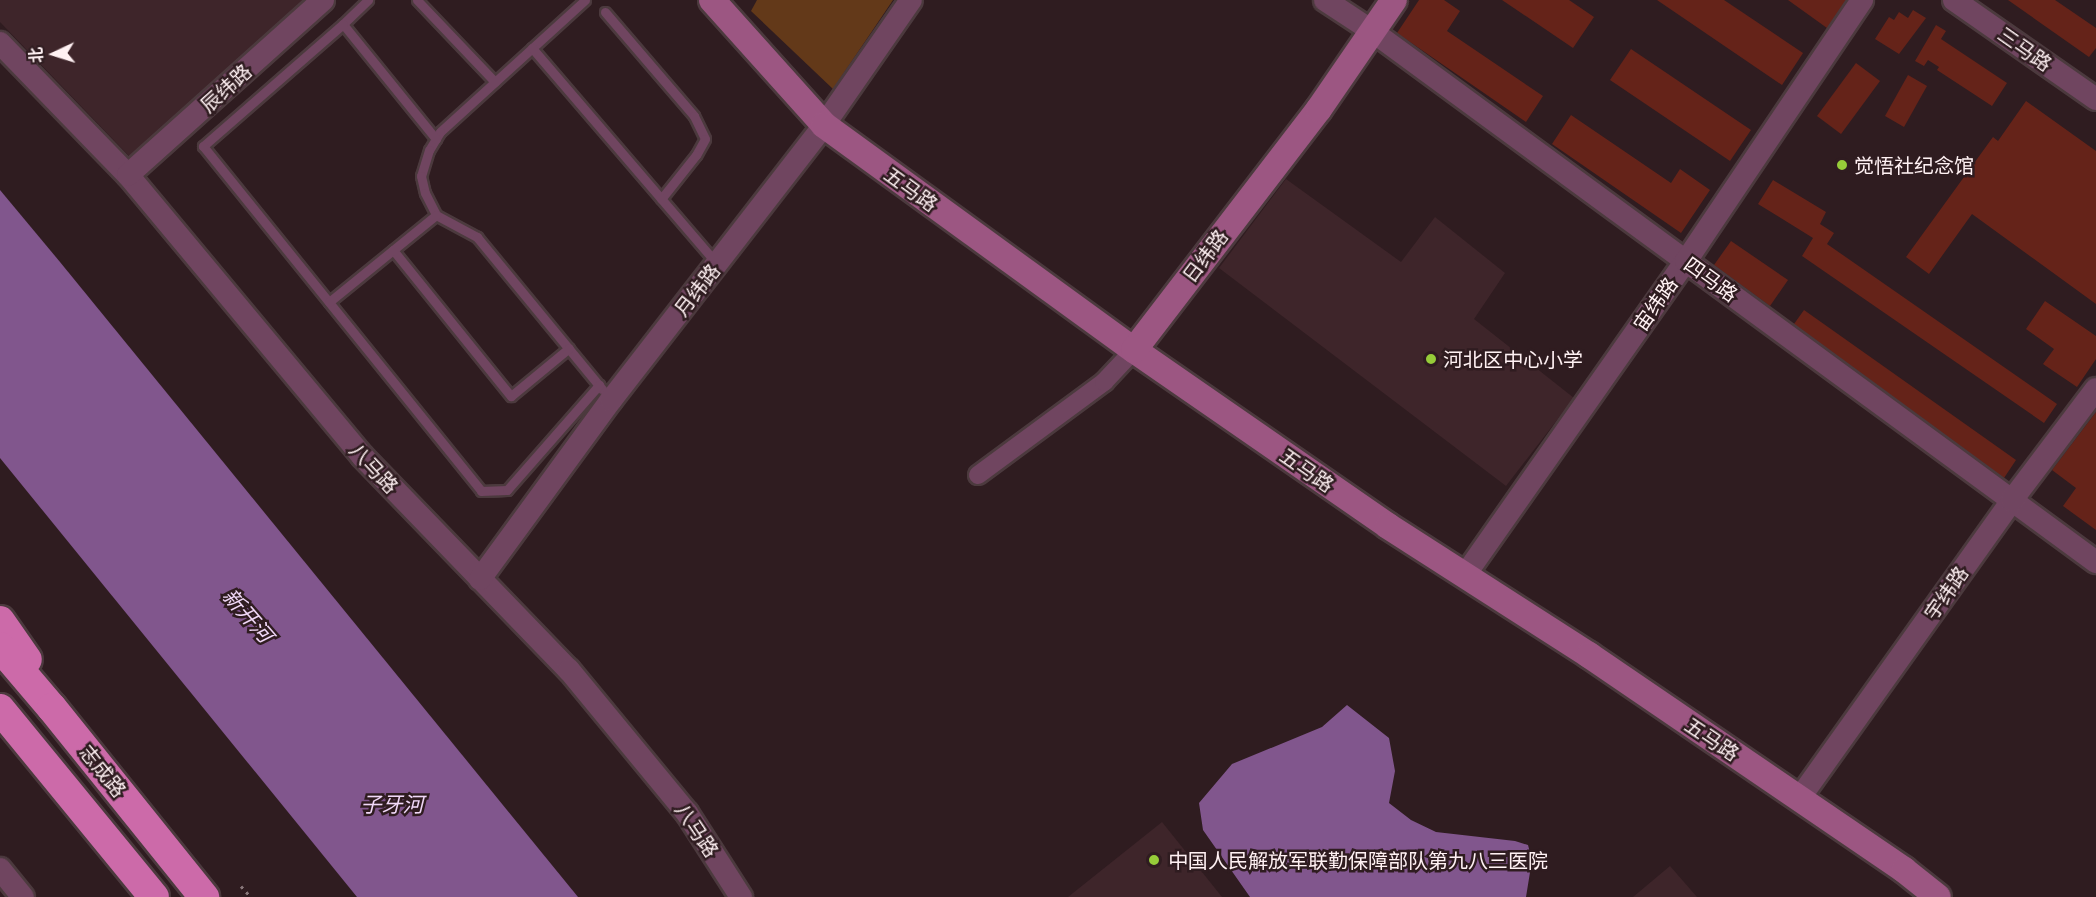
<!DOCTYPE html>
<meta charset="utf-8">
<style>
body{margin:0}
#map{position:relative;width:2096px;height:897px;overflow:hidden;background:#2f1c20;font-family:Quicksand,"Noto Sans SC",sans-serif}
div>[style]{position:absolute}
.built>*{inset:0;background:#3e252a}
.green>*{inset:0;background:#633919}
.water>*{inset:0;background:#81568d}
.building>*{inset:0;background:#652319}
.path>*{height:3px;margin-top:-1.5px;transform-origin:0;background:repeating-linear-gradient(90deg,#88777a 0 3px,transparent 0 7.5px)}
.roads{filter:drop-shadow(2px 0 #4c3a3e) drop-shadow(-2px 0 #4c3a3e) drop-shadow(0 2px #4c3a3e) drop-shadow(0 -2px #4c3a3e)}
.service>*{height:9px;margin:-4.5px;padding:0 4.5px;transform-origin:4.5px;border-radius:4.5px;background:#704560}
.minor>*{height:18px;margin:-9px;padding:0 9px;transform-origin:9px;border-radius:9px;background:#704560}
.tertiary>*{height:22px;margin:-11px;padding:0 11px;transform-origin:11px;border-radius:11px;background:#704560}
.secondary>*{height:26px;margin:-13px;padding:0 13px;transform-origin:13px;border-radius:13px;background:#9c5682}
.trunk>*{height:30px;margin:-15px;padding:0 15px;transform-origin:15px;border-radius:15px;background:#cc6aa9}
.dots>*{width:16px;height:16px;translate:-50% -50%;box-sizing:border-box;border:3px solid #2f1c20;border-radius:50%}
span{translate:-50% -50%;white-space:nowrap;text-align:center;line-height:1.15;-webkit-text-stroke:5px #2f1c20;paint-order:stroke}
.street-label{font-size:20px;color:#fff1f3}
.poi-label{font-size:20px;color:#fff1f3}
.left{translate:0 -50%;text-align:left}
.water-label{font-size:21px;color:#f1d8f8;font-style:italic}
.north{position:absolute;left:24px;top:24px;width:60px;height:60px;-webkit-text-stroke:4px #2f1c20;paint-order:stroke;rotate:266deg;font-size:16px;font-weight:700;line-height:24px;text-align:center;color:#fff1f3}
.north::after{content:'';display:block;margin:auto;width:21px;height:27px;background:#fff1f3;clip-path:polygon(50% 0,100% 100%,50% 72%,0 100%)}
</style>
<div id="map">
<div class="built">
<i style="clip-path:polygon(0 0,307px 0,129px 156px,0 22px)"></i>
<i style="clip-path:polygon(1286px 179px,1401px 262px,1435px 217px,1505px 273px,1474px 319px,1574px 398px,1506px 486px,1219px 268px)"></i>
<i style="clip-path:polygon(1162px 822px,1222px 897px,1068px 897px)"></i>
<i style="clip-path:polygon(1670px 866px,1697px 897px,1633px 897px)"></i>
</div>
<div class="green">
<i style="clip-path:polygon(757px 0,893px 0,833px 89px,751px 11px)"></i>
</div>
<div class="water">
<i style="clip-path:polygon(0 190px,60px 262px,578px 897px,357px 897px,0 458px)"></i>
<i style="clip-path:polygon(1347px 705px,1389px 738px,1395px 771px,1389px 803px,1411px 820px,1436px 832px,1515px 841px,1528px 845px,1532px 860px,1526px 897px,1250px 897px,1203px 830px,1199px 803px,1232px 764px,1322px 727px)"></i>
</div>
<div class="building">
<i style="clip-path:polygon(1419px 0,1444px 0,1460px 11px,1447px 31px,1543px 96px,1526px 122px,1397px 33px)"></i>
<i style="clip-path:polygon(1502px 0,1569px 0,1594px 17px,1573px 48px)"></i>
<i style="clip-path:polygon(1657px 0,1724px 0,1803px 53px,1782px 85px)"></i>
<i style="clip-path:polygon(1788px 0,1846px 0,1827px 28px)"></i>
<i style="clip-path:polygon(2008px 0,2055px 0,2096px 28px,2096px 48px,2089px 57px)"></i>
<i style="clip-path:polygon(1913px 10px,1926px 18px,1899px 54px,1875px 39px,1889px 17px,1894px 20px,1899px 12px,1908px 18px)"></i>
<i style="clip-path:polygon(1936px 25px,1946px 31px,1941px 39px,2007px 83px,1992px 106px,1937px 70px,1939px 67px,1928px 60px,1924px 66px,1915px 61px)"></i>
<i style="clip-path:polygon(1631px 49px,1751px 130px,1730px 161px,1610px 80px)"></i>
<i style="clip-path:polygon(1856px 63px,1880px 81px,1841px 134px,1817px 116px)"></i>
<i style="clip-path:polygon(1908px 75px,1927px 86px,1904px 127px,1885px 116px)"></i>
<i style="clip-path:polygon(2026px 101px,2096px 151px,2096px 304px,1972px 214px,1929px 274px,1906px 257px,1993px 137px,1998px 141px)"></i>
<i style="clip-path:polygon(1571px 115px,1671px 183px,1680px 169px,1710px 190px,1681px 233px,1552px 144px)"></i>
<i style="clip-path:polygon(1773px 180px,1826px 212px,1820px 224px,1834px 233px,1827px 244px,2057px 404px,2044px 423px,1802px 256px,1813px 238px,1758px 204px)"></i>
<i style="clip-path:polygon(1731px 241px,1788px 280px,1770px 306px,1714px 265px)"></i>
<i style="clip-path:polygon(2045px 301px,2096px 336px,2096px 359px,2077px 387px,2043px 364px,2054px 349px,2026px 329px)"></i>
<i style="clip-path:polygon(1804px 310px,2016px 460px,2004px 478px,1794px 324px)"></i>
<i style="clip-path:polygon(2096px 412px,2096px 530px,2063px 506px,2076px 488px,2052px 470px)"></i>
</div>
<div class="path">
<i style="left:241px;top:886px;width:15px;rotate:48deg"></i>
</div>
<div class="roads">
<div class="service">
<i style="left:417px;top:0;width:113px;rotate:46.4deg"></i>
<i style="left:585px;top:0;width:196px;rotate:137.7deg"></i>
<i style="left:440px;top:132px;width:21px;rotate:121deg"></i>
<i style="left:429px;top:150px;width:27px;rotate:107deg"></i>
<i style="left:421px;top:176px;width:17px;rotate:77deg"></i>
<i style="left:425px;top:193px;width:25px;rotate:63deg"></i>
<i style="left:436px;top:215px;width:47px;rotate:28.2deg"></i>
<i style="left:477px;top:237px;width:197px;rotate:50.6deg"></i>
<i style="left:605px;top:12px;width:137px;rotate:49.4deg"></i>
<i style="left:694px;top:116px;width:25px;rotate:64deg"></i>
<i style="left:705px;top:139px;width:18px;rotate:119deg"></i>
<i style="left:696px;top:155px;width:56px;rotate:128.5deg"></i>
<i style="left:343px;top:24px;width:35px;rotate:-44deg"></i>
<i style="left:532px;top:48px;width:284px;rotate:49.4deg"></i>
<i style="left:436px;top:139px;width:148px;rotate:-129deg"></i>
<i style="left:343px;top:24px;width:186px;rotate:138.9deg"></i>
<i style="left:203px;top:146px;width:443px;rotate:51.1deg"></i>
<i style="left:481px;top:491px;width:26px;rotate:-2deg"></i>
<i style="left:507px;top:490px;width:140px;rotate:-48.8deg"></i>
<i style="left:393px;top:250px;width:188px;rotate:51.1deg"></i>
<i style="left:511px;top:396px;width:75px;rotate:-39.6deg"></i>
<i style="left:329px;top:302px;width:138px;rotate:-39.1deg"></i>
</div>
<div class="minor">
<i style="left:978px;top:475px;width:157px;rotate:-36.4deg"></i>
<i style="left:1104px;top:382px;width:44px;rotate:-46.8deg"></i>
</div>
<div class="tertiary">
<i style="left:1325px;top:0;width:56px;rotate:33.4deg"></i>
<i style="left:1372px;top:31px;width:898px;rotate:36.26deg"></i>
<i style="left:1954px;top:0;width:173px;rotate:34.9deg"></i>
<i style="left:0;top:43px;width:184px;rotate:45.9deg"></i>
<i style="left:128px;top:175px;width:366px;rotate:50.2deg"></i>
<i style="left:362px;top:456px;width:298px;rotate:46deg"></i>
<i style="left:569px;top:670px;width:185px;rotate:50.5deg"></i>
<i style="left:687px;top:813px;width:100px;rotate:57.3deg"></i>
<i style="left:128px;top:175px;width:262px;rotate:-41.9deg"></i>
<i style="left:1465px;top:575px;width:384px;rotate:-54.9deg"></i>
<i style="left:1686px;top:261px;width:315px;rotate:-56deg"></i>
<i style="left:480px;top:579px;width:222px;rotate:-53.8deg"></i>
<i style="left:611px;top:400px;width:348px;rotate:-52.2deg"></i>
<i style="left:824px;top:125px;width:152px;rotate:-55.2deg"></i>
<i style="left:1799px;top:799px;width:367px;rotate:-54.5deg"></i>
<i style="left:2012px;top:500px;width:139px;rotate:-52.9deg"></i>
<i style="left:0;top:869px;width:36px;rotate:51deg"></i>
</div>
<div class="secondary">
<i style="left:712px;top:0;width:168px;rotate:48.1deg"></i>
<i style="left:824px;top:125px;width:383px;rotate:36deg"></i>
<i style="left:1134px;top:350px;width:309px;rotate:34.7deg"></i>
<i style="left:1388px;top:526px;width:239px;rotate:32.7deg"></i>
<i style="left:1589px;top:655px;width:381px;rotate:34.3deg"></i>
<i style="left:1904px;top:870px;width:43px;rotate:38.5deg"></i>
<i style="left:1134px;top:350px;width:304px;rotate:-52.5deg"></i>
<i style="left:1319px;top:109px;width:132px;rotate:-55.5deg"></i>
</div>
<div class="trunk">
<i style="left:0;top:621px;width:47px;rotate:55.3deg"></i>
<i style="left:0;top:647px;width:80px;rotate:49.6deg"></i>
<i style="left:52px;top:708px;width:243px;rotate:51.2deg"></i>
<i style="left:0;top:709px;width:243px;rotate:50.7deg"></i>
</div>
</div>
<div class="dots">
<i style="left:1842px;top:165px;background:#96cc39"></i>
<i style="left:1431px;top:359px;background:#96cc39"></i>
<i style="left:1154px;top:860px;background:#96cc39"></i>
</div>
<div class="street-label">
<span style="left:2025px;top:49px;rotate:35deg">三马路</span>
<span style="left:226px;top:88px;rotate:-42deg">辰纬路</span>
<span style="left:911px;top:189px;rotate:36deg">五马路</span>
<span style="left:1205px;top:256px;rotate:-53deg">日纬路</span>
<span style="left:1711px;top:279px;rotate:36deg">四马路</span>
<span style="left:697px;top:290px;rotate:-52deg">月纬路</span>
<span style="left:1655px;top:304px;rotate:-55deg">宙纬路</span>
<span style="left:374px;top:468px;rotate:47deg">八马路</span>
<span style="left:1307px;top:470px;rotate:35deg">五马路</span>
<span style="left:1946px;top:593px;rotate:-55deg">宇纬路</span>
<span style="left:1712px;top:739px;rotate:34deg">五马路</span>
<span style="left:103px;top:771px;rotate:51deg">志成路</span>
<span style="left:697px;top:830px;rotate:56deg">八马路</span>
</div>
<div class="poi-label">
<span class="left" style="left:1854px;top:165px">觉悟社纪念馆</span>
<span class="left" style="left:1443px;top:359px">河北区中心小学</span>
<span class="left" style="left:1168px;top:860px">中国人民解放军联勤保障部队第九八三医院</span>
</div>
<div class="water-label">
<span style="left:248px;top:615px;rotate:49deg">新开河</span>
<span style="left:392px;top:804px">子牙河</span>
</div>
<div class="north">北</div>
</div>
